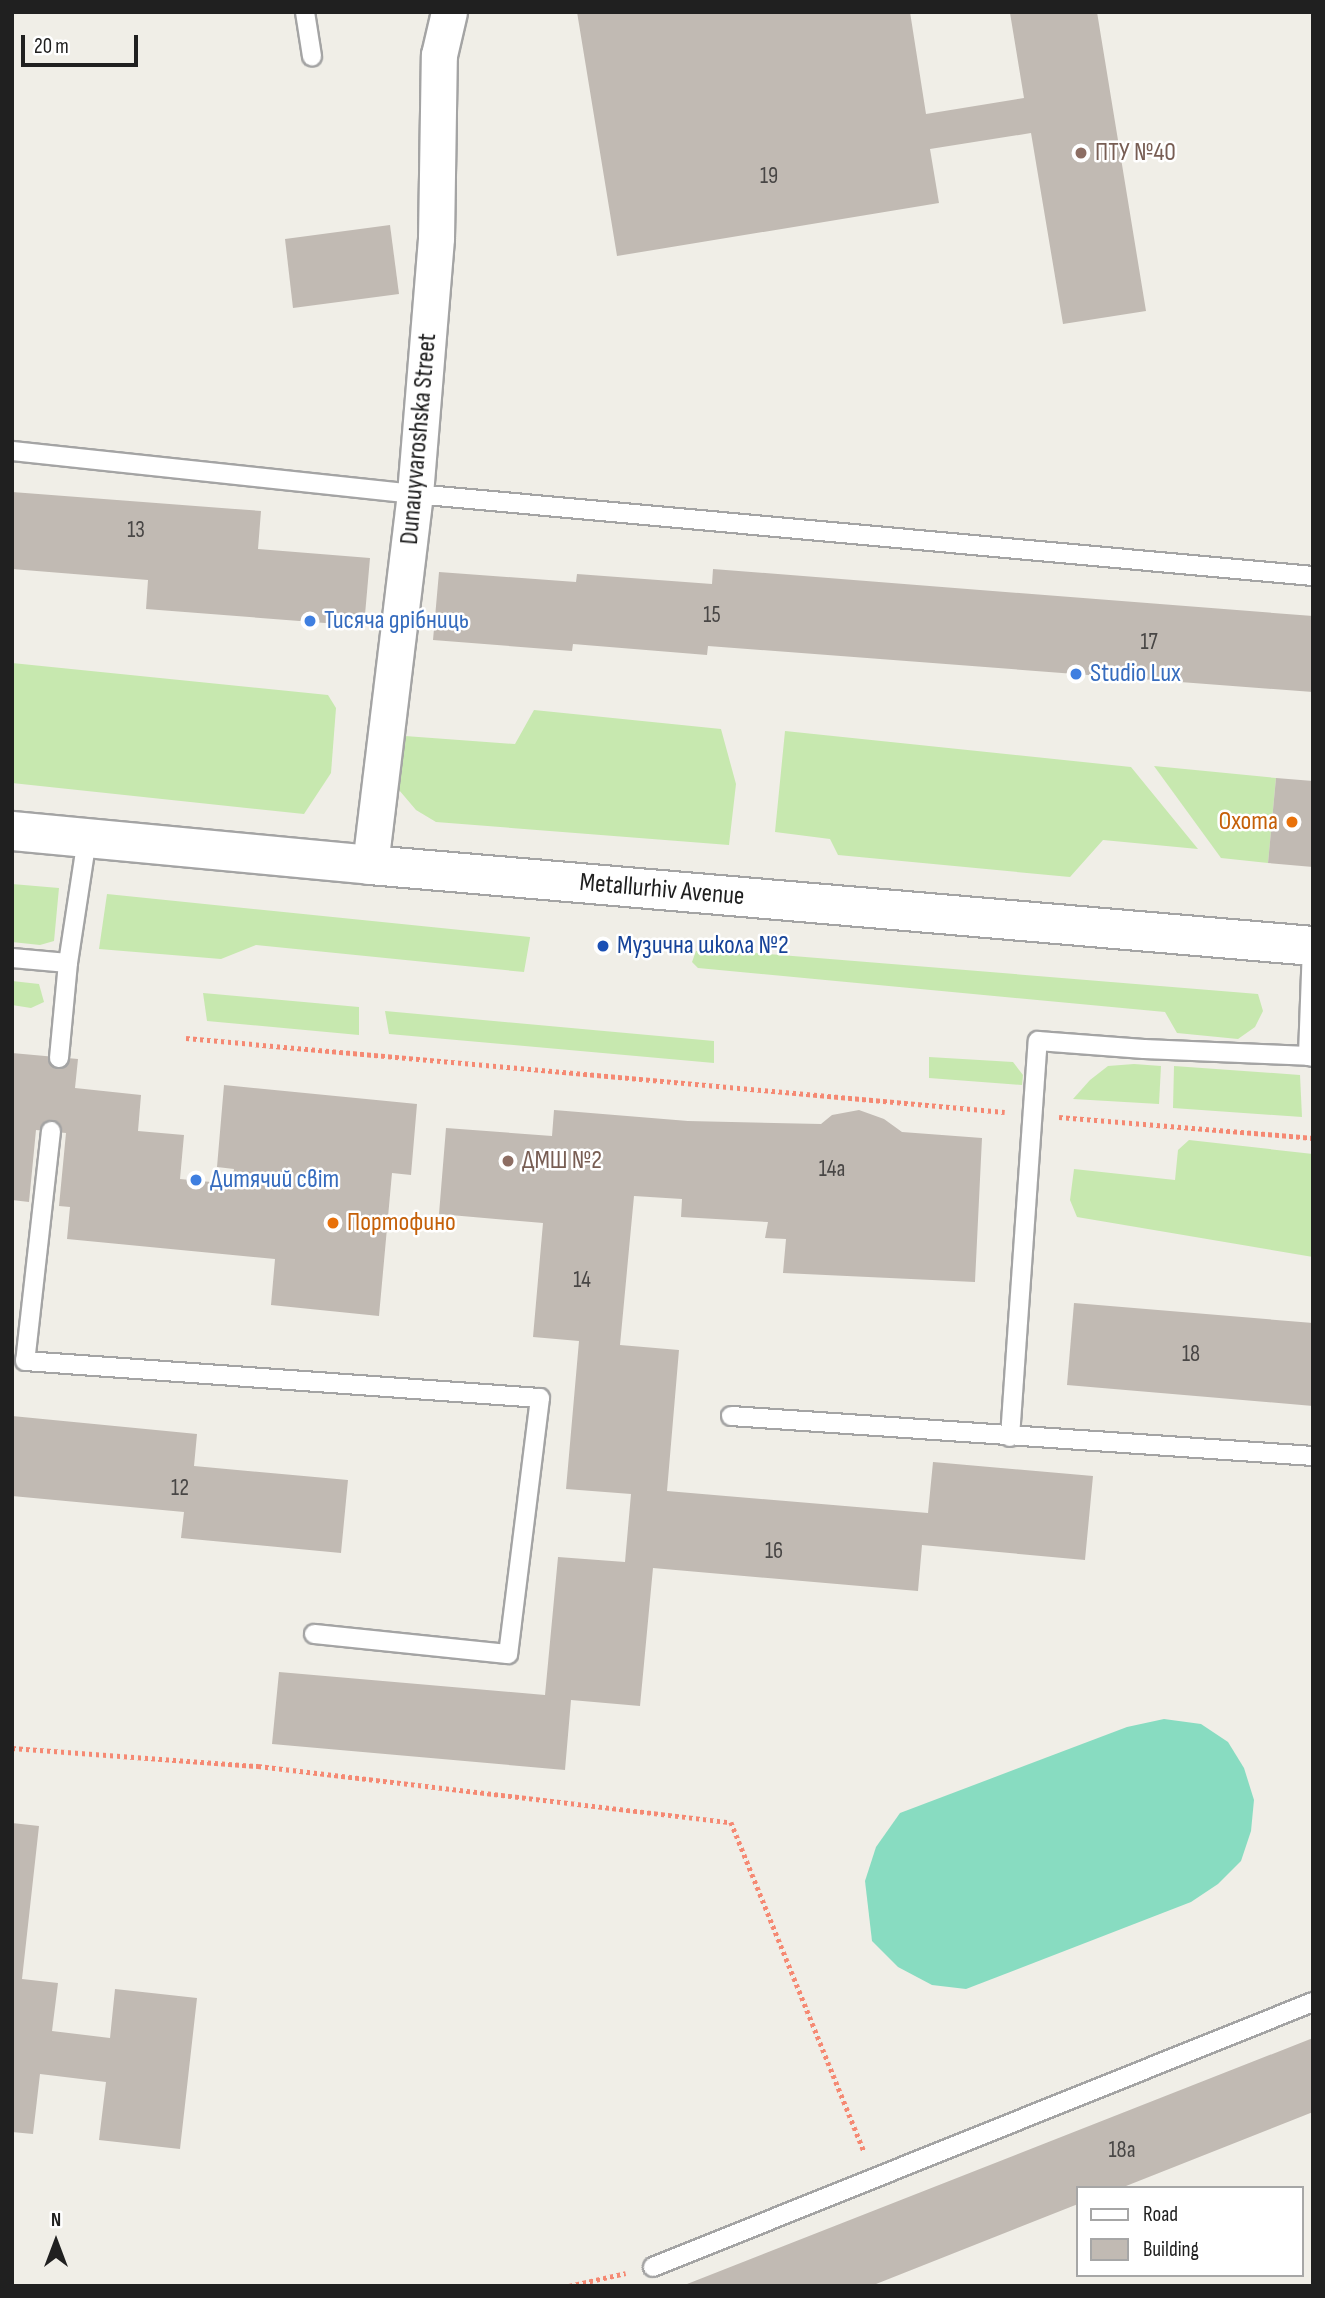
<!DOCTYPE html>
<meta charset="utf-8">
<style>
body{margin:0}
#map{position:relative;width:1325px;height:2298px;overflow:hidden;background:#f0eee7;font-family:"Sofia Sans Condensed",sans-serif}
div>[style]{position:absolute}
.grass>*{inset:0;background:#c7e8af}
.pitch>*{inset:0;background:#88dcc1}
.building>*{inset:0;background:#c1bab3}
.path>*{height:4.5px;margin-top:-2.25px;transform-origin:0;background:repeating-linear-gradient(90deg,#f58973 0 3.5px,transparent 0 7px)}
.roads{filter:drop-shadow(2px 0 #a4a4a4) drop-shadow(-2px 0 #a4a4a4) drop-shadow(0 2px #a4a4a4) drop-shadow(0 -2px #a4a4a4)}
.service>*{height:18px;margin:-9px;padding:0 9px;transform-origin:9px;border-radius:9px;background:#fff}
.minor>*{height:35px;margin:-17.5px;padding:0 17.5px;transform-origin:17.5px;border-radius:17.5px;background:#fff}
.tertiary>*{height:38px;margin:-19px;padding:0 19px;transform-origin:19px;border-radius:19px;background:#fff}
.dots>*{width:19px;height:19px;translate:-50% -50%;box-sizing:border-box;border:4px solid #fff;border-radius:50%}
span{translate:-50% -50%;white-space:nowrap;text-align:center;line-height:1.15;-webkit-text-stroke:5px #fff;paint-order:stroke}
.number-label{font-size:23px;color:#484645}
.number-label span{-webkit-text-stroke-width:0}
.education-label{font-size:26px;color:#785e54}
.left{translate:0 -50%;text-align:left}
.street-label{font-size:26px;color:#202020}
.shop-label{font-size:26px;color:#366cbe}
.food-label{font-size:26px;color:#c56008}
.right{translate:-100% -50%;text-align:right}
.transit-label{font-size:26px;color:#164399}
.frame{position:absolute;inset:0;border:14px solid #202020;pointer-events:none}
.legend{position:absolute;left:1076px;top:2186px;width:228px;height:91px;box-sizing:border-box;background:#fff;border:2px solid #a6a6a6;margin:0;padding:9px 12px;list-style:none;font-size:21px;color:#202020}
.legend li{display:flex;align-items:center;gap:14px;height:35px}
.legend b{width:35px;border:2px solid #a6a6a6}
.north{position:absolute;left:21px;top:2207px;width:70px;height:70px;-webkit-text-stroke:5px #fff;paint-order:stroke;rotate:0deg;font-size:19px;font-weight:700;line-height:28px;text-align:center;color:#202020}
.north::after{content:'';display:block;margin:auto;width:24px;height:32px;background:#202020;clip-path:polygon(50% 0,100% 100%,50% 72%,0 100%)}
.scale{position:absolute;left:21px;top:35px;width:117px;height:32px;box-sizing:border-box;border:4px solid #202020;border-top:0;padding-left:9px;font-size:21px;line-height:24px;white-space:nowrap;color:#202020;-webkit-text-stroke:5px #fff;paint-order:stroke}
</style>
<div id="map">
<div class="grass">
<i style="clip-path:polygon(12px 663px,328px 695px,336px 708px,331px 773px,304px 814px,12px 783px)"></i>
<i style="clip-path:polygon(534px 710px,721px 729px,736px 784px,729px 845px,436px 822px,416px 810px,399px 790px,405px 736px,515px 744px)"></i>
<i style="clip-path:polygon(785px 731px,1131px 767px,1198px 849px,1103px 840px,1070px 877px,838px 855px,830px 839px,775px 832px)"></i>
<i style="clip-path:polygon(1154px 766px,1276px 778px,1268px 863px,1221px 858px)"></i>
<i style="clip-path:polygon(12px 884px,59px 888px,54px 941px,40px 945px,12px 942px)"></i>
<i style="clip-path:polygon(107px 894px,530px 937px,530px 938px,524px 972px,256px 945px,221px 959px,99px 949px)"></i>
<i style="clip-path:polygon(708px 949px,1258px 994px,1263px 1011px,1255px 1027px,1238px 1039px,1177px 1033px,1165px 1012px,698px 968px,692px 962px,696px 951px)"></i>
<i style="clip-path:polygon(12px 981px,39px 984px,44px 1002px,31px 1008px,12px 1005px)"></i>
<i style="clip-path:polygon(203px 993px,359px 1007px,359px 1035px,207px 1021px)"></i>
<i style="clip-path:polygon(385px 1011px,714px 1041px,714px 1063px,389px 1034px)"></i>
<i style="clip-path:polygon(929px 1057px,1013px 1062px,1023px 1075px,1022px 1085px,929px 1078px)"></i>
<i style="clip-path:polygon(1134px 1064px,1161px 1066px,1159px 1104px,1073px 1099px,1090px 1080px,1108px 1066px)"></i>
<i style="clip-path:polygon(1174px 1066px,1300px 1075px,1302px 1117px,1173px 1108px)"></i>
<i style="clip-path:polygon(1189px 1140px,1313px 1154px,1313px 1257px,1077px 1217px,1070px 1200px,1074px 1169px,1175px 1180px,1178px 1150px)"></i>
</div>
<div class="pitch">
<i style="clip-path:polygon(1164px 1719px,1201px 1724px,1228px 1742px,1244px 1768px,1254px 1800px,1251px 1831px,1241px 1861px,1218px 1884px,1191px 1902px,966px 1989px,932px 1985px,898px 1967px,872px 1941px,865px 1881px,876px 1847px,900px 1813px,1127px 1727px)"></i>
</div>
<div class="building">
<i style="clip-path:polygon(577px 12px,910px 12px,926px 114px,1024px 98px,1010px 13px,1097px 12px,1146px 311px,1063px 324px,1031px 133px,930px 149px,939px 203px,617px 256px)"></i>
<i style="clip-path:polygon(390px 225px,399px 294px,293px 308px,285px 239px)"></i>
<i style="clip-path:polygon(12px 492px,261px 511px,258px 549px,370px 558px,364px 626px,146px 609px,148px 580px,12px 569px)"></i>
<i style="clip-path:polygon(713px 569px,1313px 616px,1313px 692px,708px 646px,707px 655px,573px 644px,572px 651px,433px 640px,439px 572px,576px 582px,577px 574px,712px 584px)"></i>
<i style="clip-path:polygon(1276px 778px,1313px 781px,1313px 867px,1268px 863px)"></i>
<i style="clip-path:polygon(12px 1053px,78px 1059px,75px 1088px,141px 1095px,138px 1131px,184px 1135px,180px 1179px,232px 1184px,234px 1169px,217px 1167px,224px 1085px,417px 1104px,411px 1175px,392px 1173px,379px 1316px,271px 1305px,275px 1259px,67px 1239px,70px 1207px,59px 1206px,66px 1133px,36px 1130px,29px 1202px,12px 1200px)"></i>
<i style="clip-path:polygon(554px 1110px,688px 1121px,821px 1124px,832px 1115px,859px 1110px,884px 1119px,902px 1132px,982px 1138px,975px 1282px,783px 1273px,786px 1239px,765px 1238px,768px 1222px,681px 1217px,682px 1199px,634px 1196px,620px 1345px,679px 1350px,667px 1491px,928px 1513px,933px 1462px,1093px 1476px,1085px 1560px,922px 1545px,918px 1591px,653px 1568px,640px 1706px,571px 1700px,565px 1770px,272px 1744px,279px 1672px,545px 1695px,558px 1557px,625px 1562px,631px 1494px,566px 1489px,579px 1341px,533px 1337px,543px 1223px,439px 1214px,446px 1128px,552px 1136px)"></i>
<i style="clip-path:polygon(1074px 1303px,1313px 1323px,1313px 1406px,1067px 1385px)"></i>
<i style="clip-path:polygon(12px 1416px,197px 1434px,194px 1466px,348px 1480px,341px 1553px,181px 1538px,184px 1512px,12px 1496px)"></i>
<i style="clip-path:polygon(12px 1823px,39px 1826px,22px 1979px,58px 1983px,52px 2031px,110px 2038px,115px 1989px,197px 1998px,180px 2149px,99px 2140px,106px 2082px,40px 2074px,33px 2134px,12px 2132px)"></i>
<i style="clip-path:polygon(1313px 2038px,1313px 2112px,1121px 2188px,1078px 2188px,1078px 2204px,871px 2286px,682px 2286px)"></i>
</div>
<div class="path">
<i style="left:186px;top:1038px;width:822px;rotate:5.16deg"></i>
<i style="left:1059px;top:1117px;width:255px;rotate:4.7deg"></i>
<i style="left:12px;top:1748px;width:247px;rotate:4.2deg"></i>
<i style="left:258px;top:1766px;width:476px;rotate:6.8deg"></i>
<i style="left:731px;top:1822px;width:355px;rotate:68deg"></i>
<i style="left:569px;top:2286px;width:58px;rotate:-12.8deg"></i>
</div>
<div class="roads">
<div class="service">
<i style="left:305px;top:12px;width:45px;rotate:81deg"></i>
<i style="left:12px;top:451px;width:405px;rotate:6.1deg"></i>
<i style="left:415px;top:494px;width:902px;rotate:5.22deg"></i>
<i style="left:1312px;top:946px;width:110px;rotate:92.1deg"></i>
<i style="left:1308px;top:1056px;width:5px;rotate:11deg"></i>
<i style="left:12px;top:958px;width:56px;rotate:5.1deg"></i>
<i style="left:68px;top:963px;width:125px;rotate:-81.3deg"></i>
<i style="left:59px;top:1058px;width:95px;rotate:-84.6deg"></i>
<i style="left:51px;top:1131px;width:231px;rotate:96.4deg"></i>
<i style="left:25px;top:1361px;width:516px;rotate:4.11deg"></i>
<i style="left:540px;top:1398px;width:258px;rotate:97.1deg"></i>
<i style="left:508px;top:1654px;width:195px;rotate:-174.1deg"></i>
<i style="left:731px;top:1416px;width:583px;rotate:3.93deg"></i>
<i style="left:1010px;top:1437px;width:397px;rotate:-86deg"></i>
<i style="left:1038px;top:1041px;width:106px;rotate:4.3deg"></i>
<i style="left:1144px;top:1049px;width:164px;rotate:2.4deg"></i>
<i style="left:653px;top:2267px;width:711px;rotate:-21.88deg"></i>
</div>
<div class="minor">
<i style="left:370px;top:865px;width:374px;rotate:-83.1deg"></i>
<i style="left:415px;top:494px;width:257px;rotate:-85.3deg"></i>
<i style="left:436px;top:238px;width:183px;rotate:-89.1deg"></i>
<i style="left:439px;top:55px;width:44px;rotate:-76.9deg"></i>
</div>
<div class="tertiary">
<i style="left:12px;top:831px;width:360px;rotate:5.4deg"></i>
<i style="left:370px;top:865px;width:946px;rotate:4.91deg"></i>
</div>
</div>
<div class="dots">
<i style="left:1081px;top:153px;background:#8d6e63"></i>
<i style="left:310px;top:621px;background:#3f7fe0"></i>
<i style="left:1076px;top:674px;background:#3f7fe0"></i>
<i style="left:1292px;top:822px;background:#e8710a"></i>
<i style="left:603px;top:946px;background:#1a4fb4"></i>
<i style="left:508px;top:1161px;background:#8d6e63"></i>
<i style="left:196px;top:1180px;background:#3f7fe0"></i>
<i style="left:333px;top:1223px;background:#e8710a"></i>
</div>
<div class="number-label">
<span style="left:769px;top:176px">19</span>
<span style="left:136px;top:530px">13</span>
<span style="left:712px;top:615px">15</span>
<span style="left:1149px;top:642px">17</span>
<span style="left:832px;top:1169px">14а</span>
<span style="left:582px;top:1280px">14</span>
<span style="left:1191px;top:1354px">18</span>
<span style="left:180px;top:1488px">12</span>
<span style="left:774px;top:1551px">16</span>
<span style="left:1122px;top:2150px">18а</span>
</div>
<div class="education-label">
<span class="left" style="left:1095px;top:153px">ПТУ №40</span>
<span class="left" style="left:522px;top:1161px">ДМШ №2</span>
</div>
<div class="street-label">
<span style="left:419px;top:439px;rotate:-85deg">Dunauyvaroshska Street</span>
<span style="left:662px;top:890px;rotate:5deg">Metallurhiv Avenue</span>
</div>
<div class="shop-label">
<span class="left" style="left:324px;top:621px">Тисяча дрібниць</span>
<span class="left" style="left:1090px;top:674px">Studio Lux</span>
<span class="left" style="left:210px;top:1180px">Дитячий світ</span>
</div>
<div class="food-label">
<span class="right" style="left:1278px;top:822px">Охота</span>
<span class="left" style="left:347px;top:1223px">Портофино</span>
</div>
<div class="transit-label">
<span class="left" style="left:617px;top:946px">Музична школа №2</span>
</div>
<div class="frame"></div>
<ul class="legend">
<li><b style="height:9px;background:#fff"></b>Road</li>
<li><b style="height:19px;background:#c1bab3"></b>Building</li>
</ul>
<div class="north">N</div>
<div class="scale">20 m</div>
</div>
